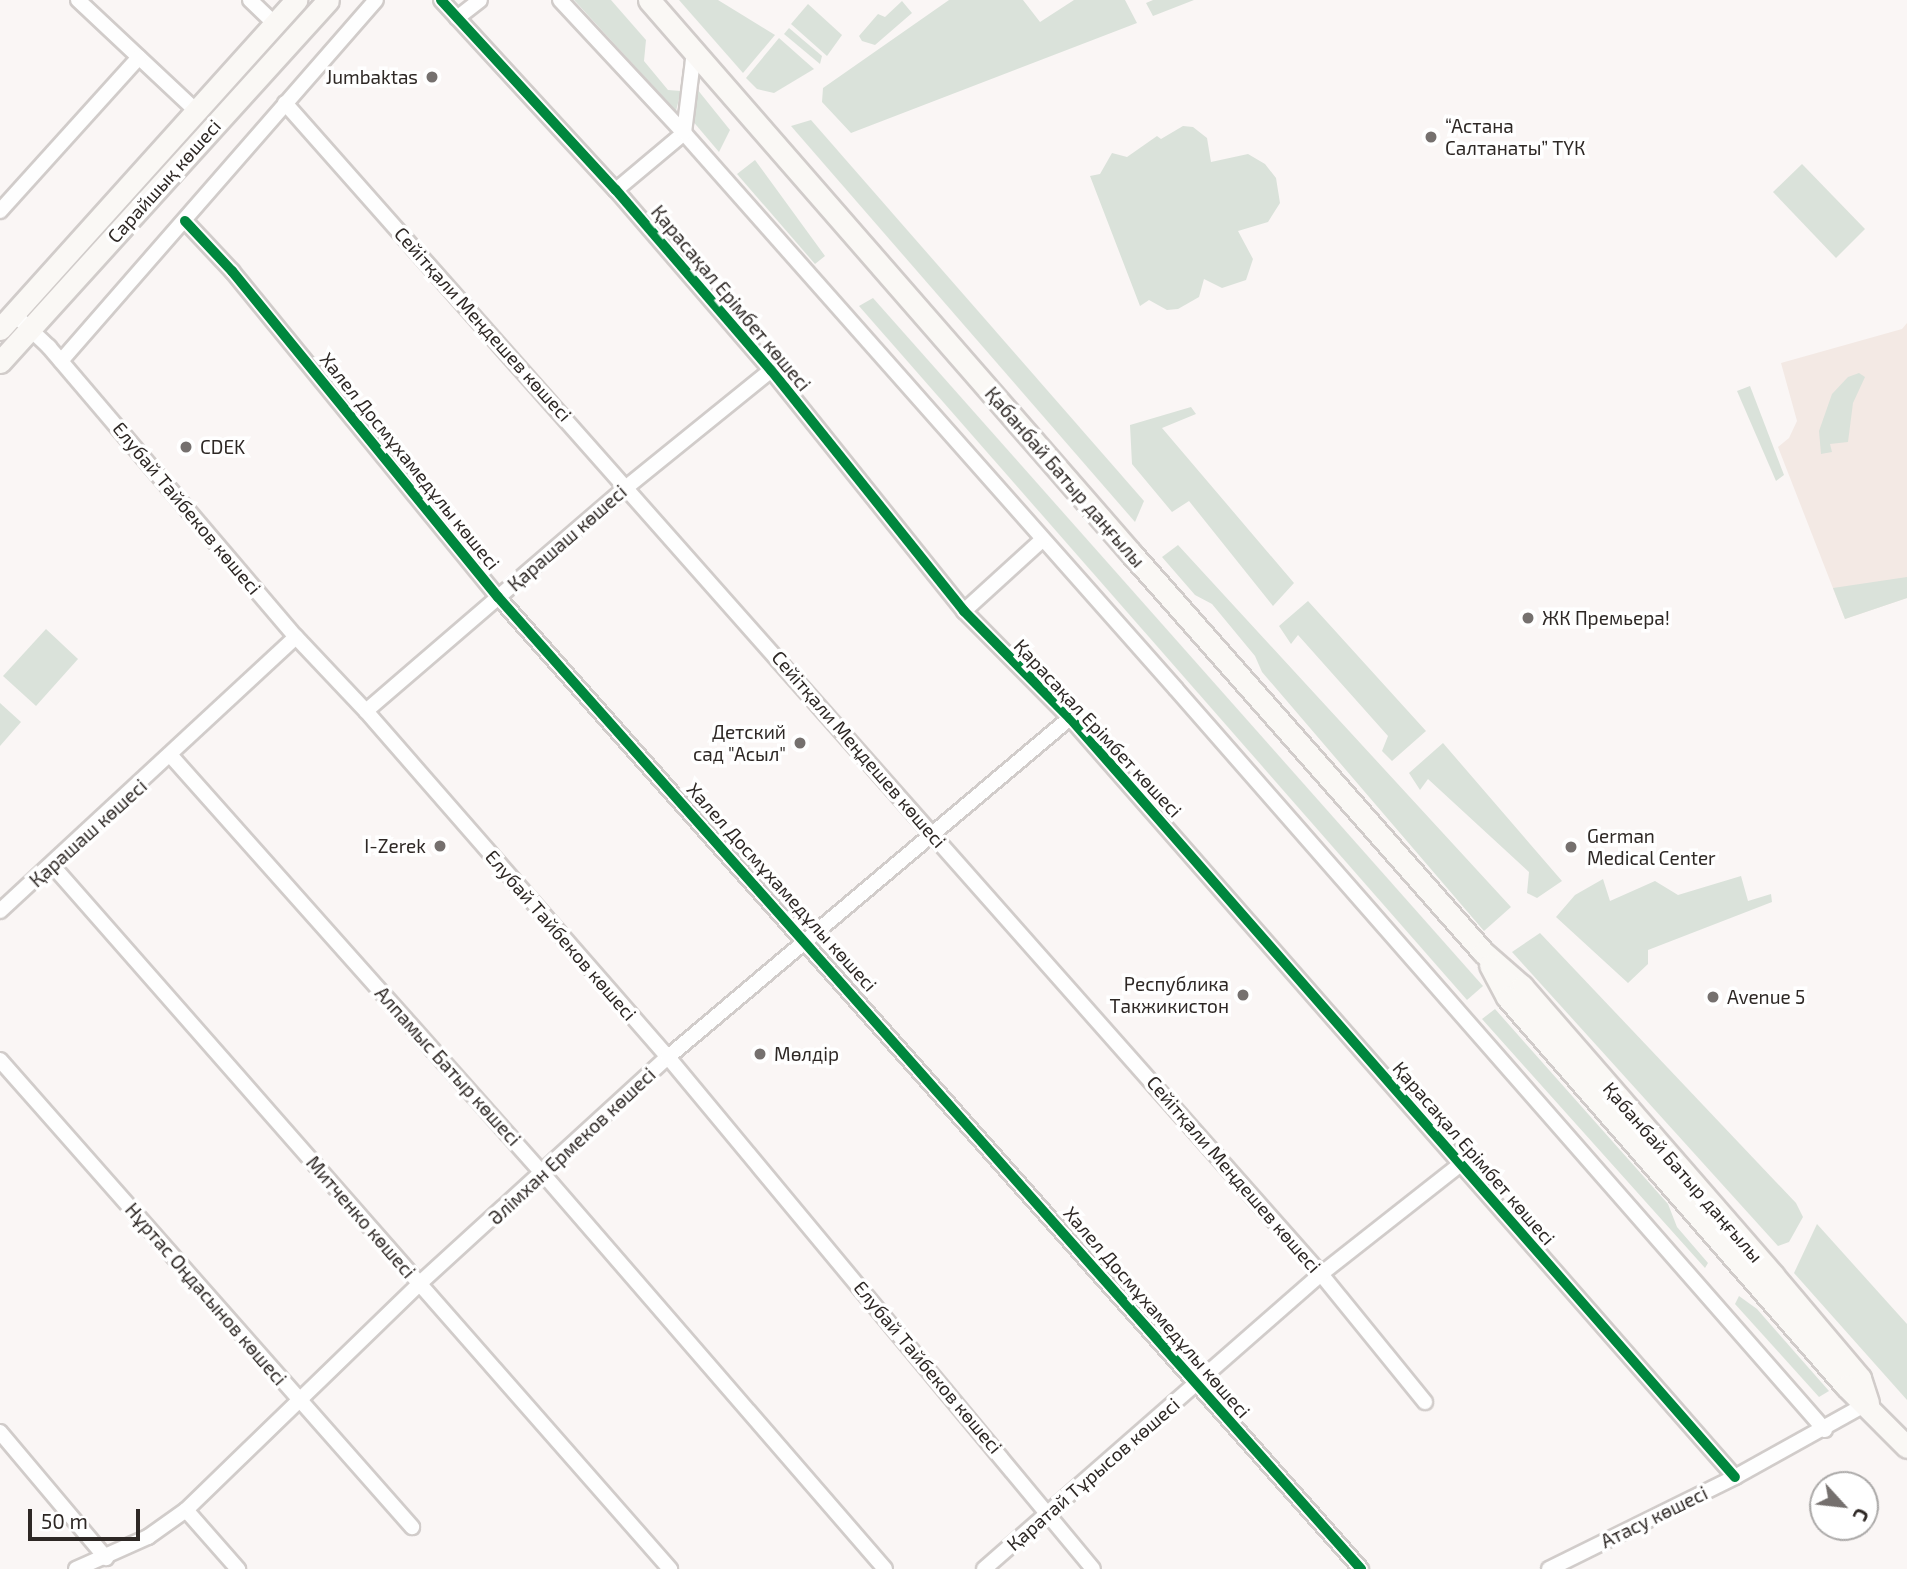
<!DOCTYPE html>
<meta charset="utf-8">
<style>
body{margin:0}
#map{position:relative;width:1907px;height:1569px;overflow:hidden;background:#faf6f5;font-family:"Exo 2",sans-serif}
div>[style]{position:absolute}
.built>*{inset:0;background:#f3e9e4}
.green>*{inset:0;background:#dae2da}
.roads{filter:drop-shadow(2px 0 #d1ccca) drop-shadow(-2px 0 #d1ccca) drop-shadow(0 2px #d1ccca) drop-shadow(0 -2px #d1ccca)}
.street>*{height:14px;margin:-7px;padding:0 7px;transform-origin:7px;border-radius:7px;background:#fefefe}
.secondary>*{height:21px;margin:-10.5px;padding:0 10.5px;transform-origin:10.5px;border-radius:10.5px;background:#faf8f5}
.cycleway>*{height:10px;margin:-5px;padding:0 5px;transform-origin:5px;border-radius:5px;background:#00873e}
.dots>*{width:19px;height:19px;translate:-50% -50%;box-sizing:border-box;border:4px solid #fff;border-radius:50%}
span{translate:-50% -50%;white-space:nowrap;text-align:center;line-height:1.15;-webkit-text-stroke:7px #fff;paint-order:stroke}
.poi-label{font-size:19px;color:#2e2825}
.right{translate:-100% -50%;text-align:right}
.left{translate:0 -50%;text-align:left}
.street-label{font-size:19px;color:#2e2825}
.north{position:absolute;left:1809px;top:1471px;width:70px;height:70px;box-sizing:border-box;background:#fff;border:2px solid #aba9a8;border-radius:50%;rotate:117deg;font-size:19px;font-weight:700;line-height:28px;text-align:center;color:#2e2825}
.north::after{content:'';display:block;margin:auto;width:24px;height:32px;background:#75706e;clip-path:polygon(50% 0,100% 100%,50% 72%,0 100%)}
.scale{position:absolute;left:28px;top:1509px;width:112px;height:32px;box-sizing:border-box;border:4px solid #2e2825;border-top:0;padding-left:9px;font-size:21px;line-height:24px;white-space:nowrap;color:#2e2825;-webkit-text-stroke:5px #fff;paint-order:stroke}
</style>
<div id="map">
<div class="built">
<i style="clip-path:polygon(1907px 323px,1907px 598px,1845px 619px,1778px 447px,1789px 438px,1797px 421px,1781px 363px,1902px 329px)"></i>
</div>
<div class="green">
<i style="clip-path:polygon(574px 0,611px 0,646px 40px,644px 61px,668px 90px,681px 91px,676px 111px)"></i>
<i style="clip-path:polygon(679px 0,718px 0,775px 35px,743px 73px)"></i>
<i style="clip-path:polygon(949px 0,1023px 0,1040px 22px,1074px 0,1125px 0,1137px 23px,851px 133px,822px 102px,823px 88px)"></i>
<i style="clip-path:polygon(1153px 0,1194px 0,1153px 16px,1146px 3px)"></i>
<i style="clip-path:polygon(902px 1px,912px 13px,875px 45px,862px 41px,859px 36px,878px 14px,885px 17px)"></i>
<i style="clip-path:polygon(808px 4px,842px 35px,827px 56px,791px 24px)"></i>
<i style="clip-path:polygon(789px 28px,822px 56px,820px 64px,784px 34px)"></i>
<i style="clip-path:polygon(779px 38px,814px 69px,774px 93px,757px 89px,746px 78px)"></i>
<i style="clip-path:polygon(697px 89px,730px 130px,719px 152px,691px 119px)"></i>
<i style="clip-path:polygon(811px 120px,1144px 501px,1135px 522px,791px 126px)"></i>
<i style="clip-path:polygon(1183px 126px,1193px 127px,1207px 138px,1211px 162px,1248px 154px,1265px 164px,1276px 178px,1280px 203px,1268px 222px,1238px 231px,1253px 259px,1246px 280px,1222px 288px,1204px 279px,1199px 297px,1178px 309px,1167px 310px,1149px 300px,1140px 306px,1090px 176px,1100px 174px,1112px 153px,1127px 157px,1157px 136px,1161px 139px)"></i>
<i style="clip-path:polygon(755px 160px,825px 256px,815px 264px,737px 174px)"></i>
<i style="clip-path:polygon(1802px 164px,1865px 229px,1836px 258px,1773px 192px)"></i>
<i style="clip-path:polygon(873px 298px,1483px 986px,1467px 1000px,859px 306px)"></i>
<i style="clip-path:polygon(1859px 373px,1865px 377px,1853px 403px,1848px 442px,1830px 444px,1832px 452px,1821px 454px,1819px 431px,1832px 394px,1848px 377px)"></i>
<i style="clip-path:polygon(1750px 386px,1784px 475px,1776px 481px,1737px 391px)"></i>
<i style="clip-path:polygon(1191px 407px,1196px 414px,1162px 428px,1294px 583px,1273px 606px,1189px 501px,1172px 512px,1132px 464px,1130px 425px)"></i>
<i style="clip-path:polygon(1178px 545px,1511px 907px,1484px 931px,1262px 672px,1255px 656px,1212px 604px,1195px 595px,1162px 557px)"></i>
<i style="clip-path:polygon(1907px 577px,1907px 598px,1845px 619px,1833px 588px)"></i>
<i style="clip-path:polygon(1308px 601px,1426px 731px,1392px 761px,1382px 751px,1388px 736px,1298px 635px,1291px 644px,1279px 626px)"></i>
<i style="clip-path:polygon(46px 629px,78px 659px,36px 706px,3px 676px)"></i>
<i style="clip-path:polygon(0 703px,21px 722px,0 746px)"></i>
<i style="clip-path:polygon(1443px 743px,1530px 844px,1562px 881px,1537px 898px,1527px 893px,1529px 872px,1428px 779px,1420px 790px,1409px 773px)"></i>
<i style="clip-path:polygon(1741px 876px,1748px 901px,1771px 894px,1772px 902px,1648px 950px,1648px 964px,1628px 983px,1556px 917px,1575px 895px,1603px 879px,1610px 901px,1655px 881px,1678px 895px)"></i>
<i style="clip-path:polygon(1540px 933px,1796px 1203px,1803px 1217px,1789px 1242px,1778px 1246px,1512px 952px)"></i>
<i style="clip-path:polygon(1495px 1009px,1668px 1204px,1677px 1227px,1708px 1263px,1705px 1268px,1482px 1019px)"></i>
<i style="clip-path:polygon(1817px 1224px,1907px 1324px,1907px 1400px,1794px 1273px)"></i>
<i style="clip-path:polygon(1739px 1296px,1757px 1309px,1829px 1391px,1819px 1397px,1735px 1304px)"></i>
</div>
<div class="roads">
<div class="street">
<i style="left:78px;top:0;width:162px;rotate:43.2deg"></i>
<i style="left:250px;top:0;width:35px;rotate:44deg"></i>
<i style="left:441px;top:0;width:258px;rotate:47.4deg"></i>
<i style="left:616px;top:190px;width:238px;rotate:49.3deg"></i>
<i style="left:771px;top:370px;width:309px;rotate:51.3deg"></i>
<i style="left:964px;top:611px;width:151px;rotate:45.3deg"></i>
<i style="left:1070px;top:718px;width:1009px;rotate:48.78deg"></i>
<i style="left:560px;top:0;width:182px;rotate:47deg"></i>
<i style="left:684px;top:133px;width:742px;rotate:48.49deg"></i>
<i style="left:1176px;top:689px;width:985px;rotate:48.79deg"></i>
<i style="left:457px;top:18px;width:29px;rotate:-38deg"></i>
<i style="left:285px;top:103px;width:1564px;rotate:48.5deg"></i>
<i style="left:1321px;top:1274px;width:165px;rotate:50.9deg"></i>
<i style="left:616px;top:190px;width:89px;rotate:-40deg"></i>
<i style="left:684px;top:133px;width:83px;rotate:-83deg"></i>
<i style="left:0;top:211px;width:207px;rotate:-47.9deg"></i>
<i style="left:185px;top:221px;width:69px;rotate:46.8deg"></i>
<i style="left:232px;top:271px;width:421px;rotate:50.8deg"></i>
<i style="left:498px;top:597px;width:1300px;rotate:48.4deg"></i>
<i style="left:14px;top:314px;width:48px;rotate:43.3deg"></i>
<i style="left:49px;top:347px;width:381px;rotate:49.6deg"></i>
<i style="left:296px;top:637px;width:102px;rotate:46.6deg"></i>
<i style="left:366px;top:711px;width:459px;rotate:48.9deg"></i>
<i style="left:668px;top:1057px;width:665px;rotate:50.3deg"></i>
<i style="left:61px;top:361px;width:479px;rotate:-48.9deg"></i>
<i style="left:964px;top:611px;width:104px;rotate:-42.3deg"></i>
<i style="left:366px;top:711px;width:345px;rotate:-40.7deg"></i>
<i style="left:628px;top:486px;width:184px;rotate:-39deg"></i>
<i style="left:172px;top:757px;width:560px;rotate:48.33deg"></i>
<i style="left:544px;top:1175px;width:521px;rotate:49.12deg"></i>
<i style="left:52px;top:865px;width:937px;rotate:48.72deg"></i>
<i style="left:0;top:911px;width:403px;rotate:-42.8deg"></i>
<i style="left:0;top:1060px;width:623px;rotate:48.58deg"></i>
<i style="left:0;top:1432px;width:165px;rotate:49.9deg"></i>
<i style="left:186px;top:1510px;width:79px;rotate:48.6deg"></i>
<i style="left:76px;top:1569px;width:79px;rotate:-24deg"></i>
<i style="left:148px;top:1537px;width:47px;rotate:-35.4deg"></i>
<i style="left:186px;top:1510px;width:325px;rotate:-44.1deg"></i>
<i style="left:419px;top:1284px;width:337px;rotate:-42.4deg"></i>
<i style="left:668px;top:1057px;width:526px;rotate:-40.14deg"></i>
<i style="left:984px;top:1569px;width:448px;rotate:-41.2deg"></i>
<i style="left:1321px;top:1274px;width:178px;rotate:-38.2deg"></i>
<i style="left:1549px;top:1569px;width:208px;rotate:-26.3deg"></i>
<i style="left:1735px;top:1477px;width:152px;rotate:-29.1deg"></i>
</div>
<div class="secondary">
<i style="left:649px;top:0;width:734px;rotate:48.92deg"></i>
<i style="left:1131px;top:553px;width:532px;rotate:48.58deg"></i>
<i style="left:1483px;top:952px;width:52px;rotate:41.1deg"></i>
<i style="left:1522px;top:986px;width:383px;rotate:49deg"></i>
<i style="left:1773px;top:1275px;width:135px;rotate:49.8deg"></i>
<i style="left:1860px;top:1378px;width:26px;rotate:72deg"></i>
<i style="left:0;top:329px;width:443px;rotate:-48deg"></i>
<i style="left:0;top:362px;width:488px;rotate:-47.8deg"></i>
<i style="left:1490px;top:965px;width:36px;rotate:62deg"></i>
<i style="left:1507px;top:997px;width:516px;rotate:48.93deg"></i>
<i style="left:1846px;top:1386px;width:86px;rotate:45deg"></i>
</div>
</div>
<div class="cycleway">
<i style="left:441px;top:0;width:258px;rotate:47.4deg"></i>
<i style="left:616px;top:190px;width:238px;rotate:49.3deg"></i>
<i style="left:771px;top:370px;width:309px;rotate:51.3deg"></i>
<i style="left:964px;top:611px;width:151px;rotate:45.3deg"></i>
<i style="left:1070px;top:718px;width:1009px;rotate:48.78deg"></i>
<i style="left:185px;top:221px;width:69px;rotate:46.8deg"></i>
<i style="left:232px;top:271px;width:421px;rotate:50.8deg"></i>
<i style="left:498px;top:597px;width:1300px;rotate:48.4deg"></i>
</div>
<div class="dots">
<i style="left:432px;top:77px;background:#75706e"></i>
<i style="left:1431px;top:137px;background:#75706e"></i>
<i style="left:186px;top:447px;background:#75706e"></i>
<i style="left:1528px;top:618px;background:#75706e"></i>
<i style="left:800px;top:743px;background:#75706e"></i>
<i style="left:440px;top:846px;background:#75706e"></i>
<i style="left:1571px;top:847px;background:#75706e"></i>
<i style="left:1243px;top:995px;background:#75706e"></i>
<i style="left:1713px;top:997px;background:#75706e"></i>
<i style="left:760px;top:1054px;background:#75706e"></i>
</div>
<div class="poi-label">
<span class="right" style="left:418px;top:77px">Jumbaktas</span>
<span class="left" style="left:1445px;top:137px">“Астана<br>Салтанаты” ТҮК</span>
<span class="left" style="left:200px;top:447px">CDEK</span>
<span class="left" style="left:1542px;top:618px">ЖК Премьера!</span>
<span class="right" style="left:786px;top:743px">Детский<br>сад "Асыл"</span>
<span class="left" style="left:1587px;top:847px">German<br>Medical Center</span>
<span class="right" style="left:426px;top:846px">I-Zerek</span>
<span class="right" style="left:1229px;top:995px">Республика<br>Такжикистон</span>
<span class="left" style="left:1727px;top:997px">Avenue 5</span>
<span class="left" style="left:774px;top:1054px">Мөлдір</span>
</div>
<div class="street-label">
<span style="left:164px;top:181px;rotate:-48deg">Сарайшық көшесі</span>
<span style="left:731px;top:298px;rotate:50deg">Қарасақал Ерімбет көшесі</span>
<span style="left:483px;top:324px;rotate:48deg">Сейітқали Меңдешев көшесі</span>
<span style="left:410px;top:461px;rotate:51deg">Халел Досмұхамедұлы көшесі</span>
<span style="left:1065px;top:477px;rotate:49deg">Қабанбай Батыр даңғылы</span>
<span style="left:187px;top:508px;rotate:50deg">Елубай Тайбеков көшесі</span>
<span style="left:567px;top:538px;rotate:-41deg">Қарашаш көшесі</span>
<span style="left:1098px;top:728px;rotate:47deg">Қарасақал Ерімбет көшесі</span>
<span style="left:859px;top:749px;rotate:49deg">Сейітқали Меңдешев көшесі</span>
<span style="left:88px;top:833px;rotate:-42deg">Қарашаш көшесі</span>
<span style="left:782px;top:887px;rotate:48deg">Халел Досмұхамедұлы көшесі</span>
<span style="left:561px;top:935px;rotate:49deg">Елубай Тайбеков көшесі</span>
<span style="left:448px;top:1066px;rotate:48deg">Алпамыс Батыр көшесі</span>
<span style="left:572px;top:1146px;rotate:-43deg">Әлімхан Ермеков көшесі</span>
<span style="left:1474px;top:1153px;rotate:49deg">Қарасақал Ерімбет көшесі</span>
<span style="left:1683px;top:1172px;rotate:49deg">Қабанбай Батыр даңғылы</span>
<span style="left:1234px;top:1174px;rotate:49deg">Сейітқали Меңдешев көшесі</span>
<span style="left:361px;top:1217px;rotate:49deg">Митченко көшесі</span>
<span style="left:206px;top:1294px;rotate:49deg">Нұртас Оңдасынов көшесі</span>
<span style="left:1157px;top:1312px;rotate:49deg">Халел Досмұхамедұлы көшесі</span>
<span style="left:928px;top:1367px;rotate:50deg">Елубай Тайбеков көшесі</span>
<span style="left:1093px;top:1474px;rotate:-41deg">Қаратай Тұрысов көшесі</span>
<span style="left:1654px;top:1517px;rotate:-26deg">Атасу көшесі</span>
</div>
<div class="north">С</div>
<div class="scale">50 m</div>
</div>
